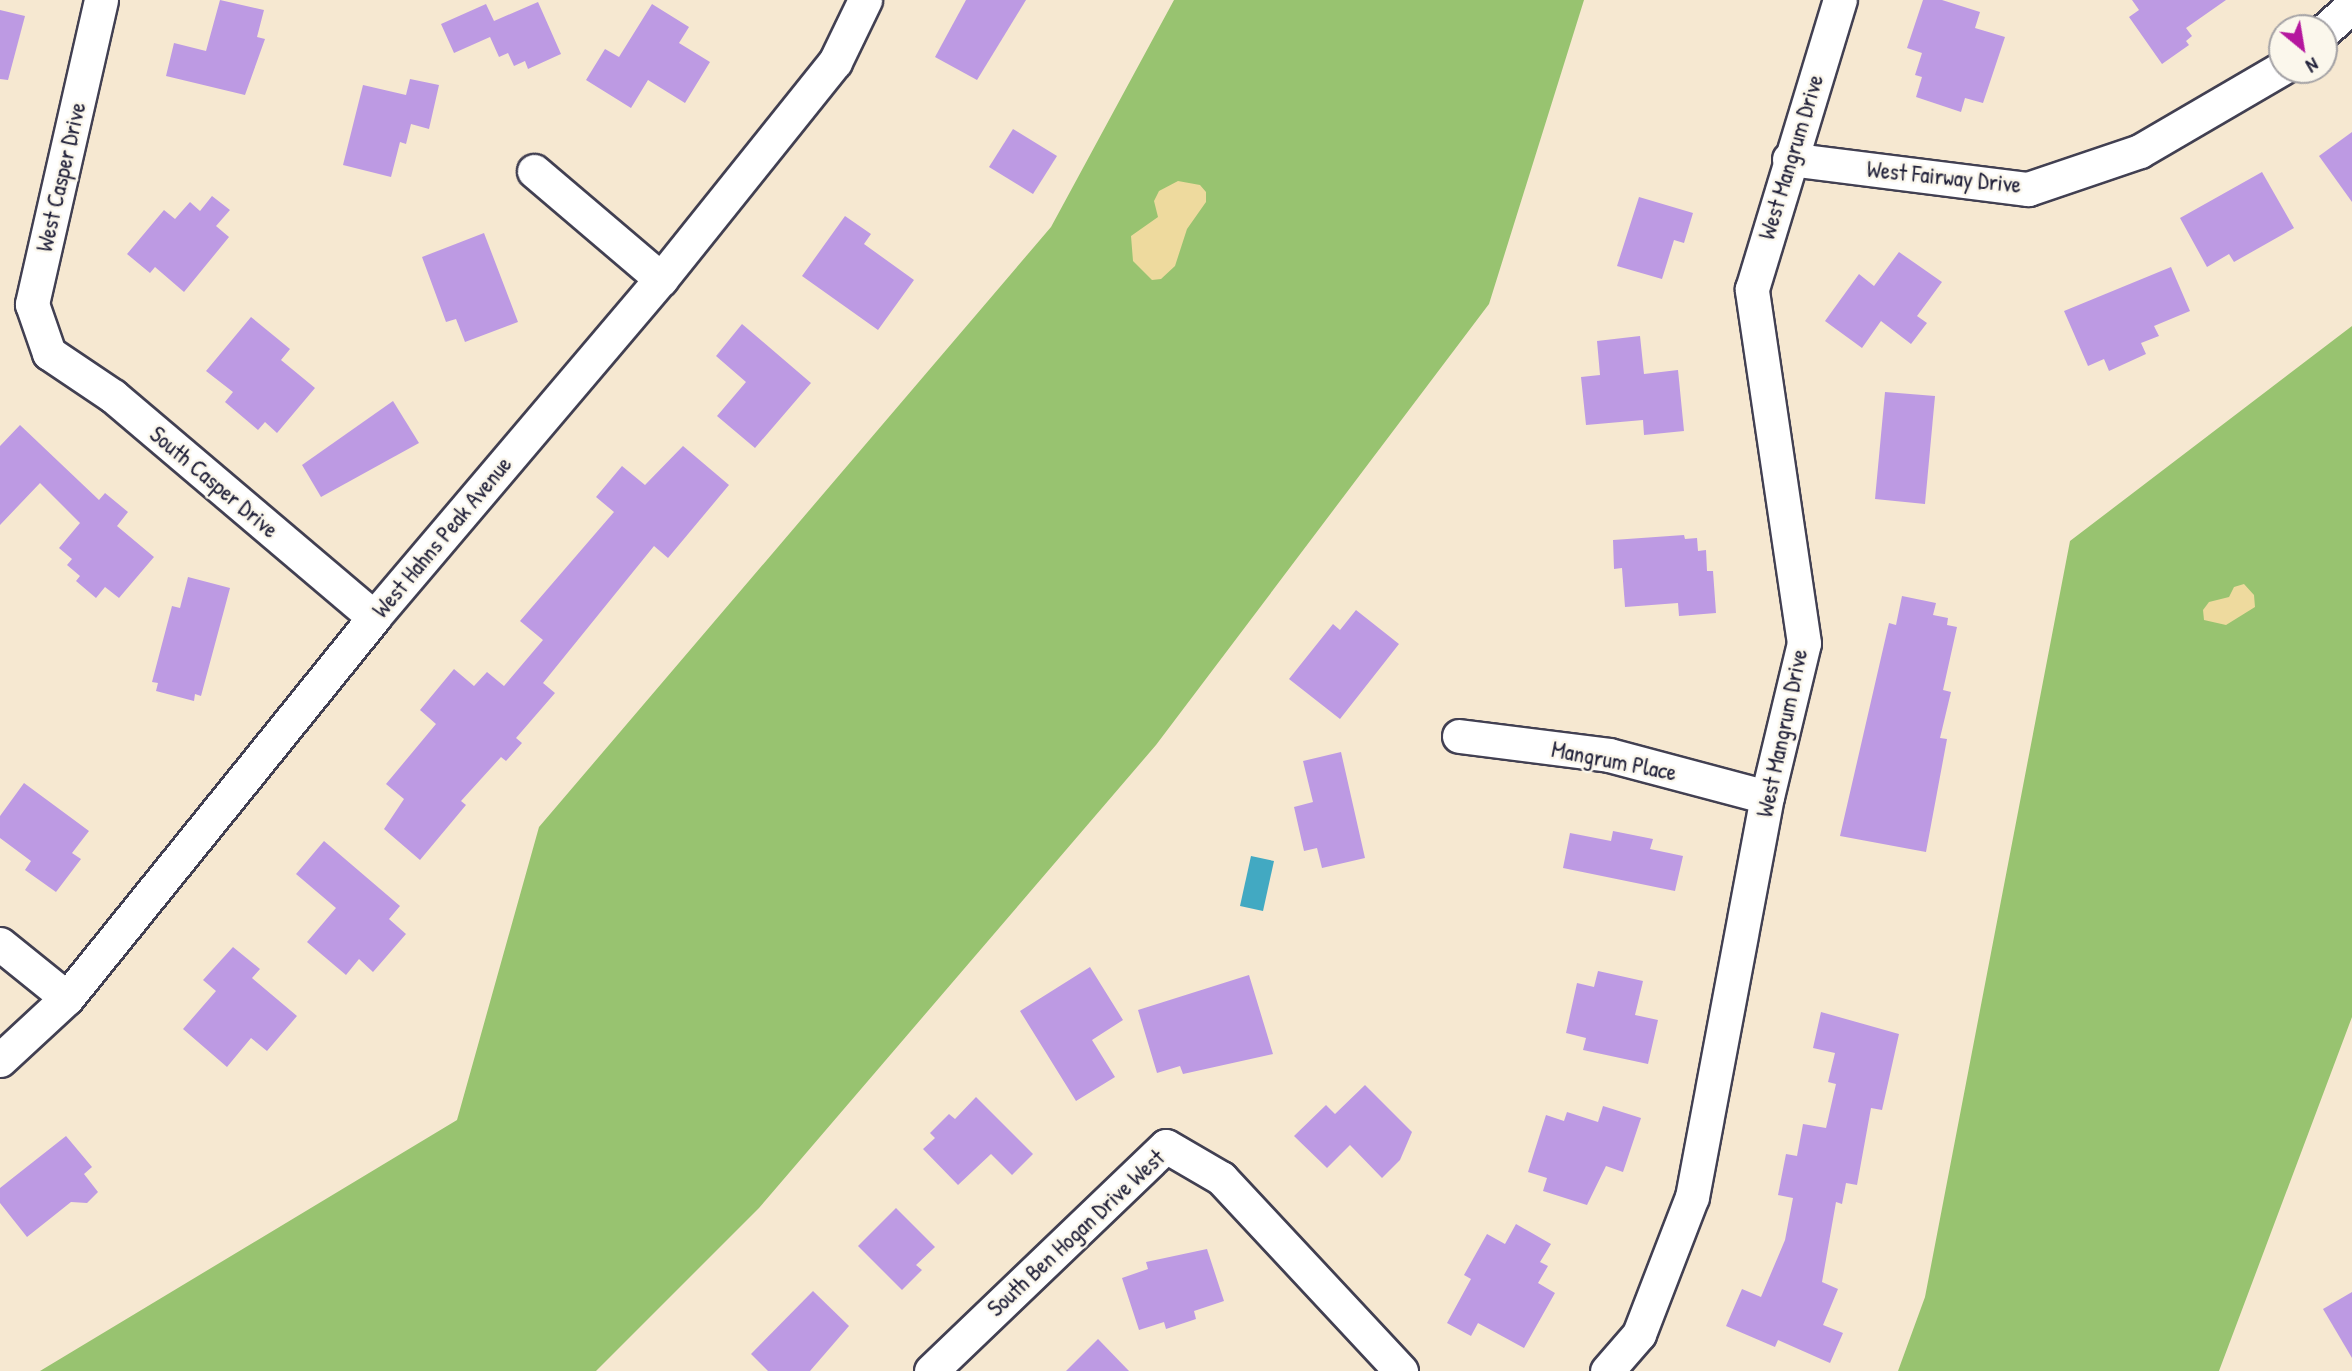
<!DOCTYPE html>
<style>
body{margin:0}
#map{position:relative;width:2352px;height:1371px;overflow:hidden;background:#f6e8d1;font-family:"Patrick Hand",sans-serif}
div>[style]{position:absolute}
.green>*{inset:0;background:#98c370}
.sand>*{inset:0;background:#eeda9e}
.water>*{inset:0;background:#42a9c2}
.building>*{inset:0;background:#bd9ae3}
.roads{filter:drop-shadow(2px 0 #424052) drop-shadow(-2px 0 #424052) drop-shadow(0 2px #424052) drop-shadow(0 -2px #424052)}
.street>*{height:33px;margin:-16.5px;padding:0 16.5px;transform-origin:16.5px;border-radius:16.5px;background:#fff}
span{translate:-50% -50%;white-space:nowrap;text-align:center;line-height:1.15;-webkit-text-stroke:5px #fbf7ec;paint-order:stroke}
.street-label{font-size:23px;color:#22223b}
.north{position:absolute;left:2268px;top:14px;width:70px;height:70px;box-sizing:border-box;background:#fbf7ec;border:2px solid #a4a2a5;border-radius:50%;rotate:150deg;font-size:19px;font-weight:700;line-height:28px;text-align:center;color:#22223b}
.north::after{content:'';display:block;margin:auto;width:24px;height:32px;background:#b5179e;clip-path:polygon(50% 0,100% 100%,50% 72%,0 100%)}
</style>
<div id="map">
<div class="green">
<i style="clip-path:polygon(1174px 0,1584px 0,1489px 304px,1156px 745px,759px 1208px,596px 1371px,40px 1371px,457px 1120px,539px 827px,1051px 227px)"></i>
<i style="clip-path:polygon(2352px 326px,2352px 1017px,2219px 1371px,1898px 1371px,1925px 1297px,2070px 541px)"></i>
</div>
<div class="sand">
<i style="clip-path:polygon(1178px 181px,1200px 185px,1206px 192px,1206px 202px,1187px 229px,1175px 266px,1161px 279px,1152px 280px,1133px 261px,1131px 236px,1158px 217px,1154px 201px,1159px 191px)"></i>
<i style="clip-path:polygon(2244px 584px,2254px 595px,2255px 607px,2226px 625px,2204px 620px,2203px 610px,2209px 602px,2229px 597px,2234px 587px)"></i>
</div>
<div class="water">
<i style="clip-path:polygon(1251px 856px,1274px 861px,1263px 911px,1240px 906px)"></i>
</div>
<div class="building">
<i style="clip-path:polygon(220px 0,264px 10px,257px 37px,265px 39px,245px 95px,166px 76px,174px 43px,206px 51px)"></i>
<i style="clip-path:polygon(966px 0,1026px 0,977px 80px,935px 57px)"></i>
<i style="clip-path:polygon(1923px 0,1942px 0,1980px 12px,1975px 28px,2005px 37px,1983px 103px,1965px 98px,1961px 112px,1916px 97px,1922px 77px,1915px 75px,1922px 53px,1907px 48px)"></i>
<i style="clip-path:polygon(2132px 0,2226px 0,2186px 28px,2192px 36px,2186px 41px,2189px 45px,2162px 64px,2129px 17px,2139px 10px)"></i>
<i style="clip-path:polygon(538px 2px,561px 54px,528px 69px,525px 61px,514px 66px,508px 53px,499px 57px,490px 37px,454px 53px,441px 24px,486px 4px,494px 21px)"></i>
<i style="clip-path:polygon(652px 4px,689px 27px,679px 43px,710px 62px,685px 103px,648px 80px,631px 108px,586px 80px,605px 49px,619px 57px)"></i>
<i style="clip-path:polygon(0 10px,25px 16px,8px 80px,0 79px)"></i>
<i style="clip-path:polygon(410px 79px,439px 85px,429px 129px,411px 124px,406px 144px,400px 142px,391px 177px,343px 165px,363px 85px,406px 95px)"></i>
<i style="clip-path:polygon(1013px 129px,1057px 156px,1033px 194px,989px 167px)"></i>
<i style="clip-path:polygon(2352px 132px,2352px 202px,2319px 156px)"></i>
<i style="clip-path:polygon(2262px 172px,2294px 228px,2234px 262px,2229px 254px,2207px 267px,2180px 218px)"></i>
<i style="clip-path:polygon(212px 196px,230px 210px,216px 226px,229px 237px,184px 292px,155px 267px,150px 273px,127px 254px,164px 210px,175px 219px,190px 202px,200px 211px)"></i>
<i style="clip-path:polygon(1639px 197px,1693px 213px,1684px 243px,1674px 240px,1662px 279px,1617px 266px)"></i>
<i style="clip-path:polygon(845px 216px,871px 234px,864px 244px,914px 280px,878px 330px,802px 276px)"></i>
<i style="clip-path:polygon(484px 233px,518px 322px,465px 342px,456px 319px,446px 322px,422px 257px)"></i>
<i style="clip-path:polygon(1899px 252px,1942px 282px,1917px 316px,1927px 323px,1911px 344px,1881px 321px,1862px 348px,1825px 321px,1859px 274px,1874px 286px)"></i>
<i style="clip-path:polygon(2171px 267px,2190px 311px,2154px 326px,2159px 336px,2141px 343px,2146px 354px,2109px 371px,2104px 359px,2088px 366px,2064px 311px)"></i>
<i style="clip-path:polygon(251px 317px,290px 349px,281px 360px,315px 388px,277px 433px,265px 422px,258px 430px,225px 402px,233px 392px,206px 371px)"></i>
<i style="clip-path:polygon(742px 324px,811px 383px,755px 448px,717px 416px,746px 382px,716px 356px)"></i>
<i style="clip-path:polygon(1640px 336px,1644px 374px,1678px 370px,1684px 431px,1644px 435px,1643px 420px,1586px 425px,1581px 377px,1600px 375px,1597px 341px)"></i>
<i style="clip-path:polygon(1885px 392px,1935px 396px,1925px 504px,1875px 499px)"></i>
<i style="clip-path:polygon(393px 401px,419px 443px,321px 497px,302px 465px)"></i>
<i style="clip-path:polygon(20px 425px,99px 500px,105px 493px,128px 512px,117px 526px,154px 557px,119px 598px,105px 587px,96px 598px,76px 581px,80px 576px,67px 565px,72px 559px,59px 548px,80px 523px,40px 483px,0 525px,0 446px)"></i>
<i style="clip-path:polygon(683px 446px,729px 485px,668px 558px,654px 546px,543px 683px,555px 693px,516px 738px,522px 743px,506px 761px,501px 757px,461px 801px,466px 805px,420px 860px,384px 829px,404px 799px,386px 784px,436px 724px,420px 710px,454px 669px,474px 686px,487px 672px,504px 686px,543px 640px,520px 621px,614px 512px,596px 497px,622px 466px,645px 485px)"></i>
<i style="clip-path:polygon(1684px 535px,1685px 539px,1697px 538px,1698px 551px,1706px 550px,1707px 571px,1713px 571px,1716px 613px,1679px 616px,1678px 603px,1625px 607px,1622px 568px,1614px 569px,1613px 540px)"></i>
<i style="clip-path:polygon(188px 577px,230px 588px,201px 696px,195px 694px,194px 701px,156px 691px,158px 683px,152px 682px,172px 606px,180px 608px)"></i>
<i style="clip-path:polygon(1902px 596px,1936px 603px,1933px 615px,1948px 618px,1947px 625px,1957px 627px,1943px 690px,1951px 692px,1940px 738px,1947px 739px,1926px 852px,1840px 836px,1889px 623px,1896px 625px)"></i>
<i style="clip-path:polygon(1356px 610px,1399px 644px,1340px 719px,1289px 679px,1333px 624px,1340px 630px)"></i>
<i style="clip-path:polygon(1341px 752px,1365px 858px,1322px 868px,1317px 848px,1304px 851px,1294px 807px,1313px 802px,1303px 761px)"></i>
<i style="clip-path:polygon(24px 783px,89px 831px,72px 853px,81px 859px,56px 892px,25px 870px,31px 861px,0 838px,0 816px)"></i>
<i style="clip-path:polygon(1613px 831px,1653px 839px,1650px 849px,1683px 856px,1675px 891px,1563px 868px,1570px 833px,1611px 841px)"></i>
<i style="clip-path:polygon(324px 841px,400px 906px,389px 919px,406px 934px,373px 972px,359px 959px,346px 975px,307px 942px,336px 908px,296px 874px)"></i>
<i style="clip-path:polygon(233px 947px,260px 969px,252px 978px,297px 1016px,267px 1051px,251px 1038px,227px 1067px,183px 1029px,216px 991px,203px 980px)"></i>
<i style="clip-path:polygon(1090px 967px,1123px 1020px,1092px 1040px,1115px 1077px,1076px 1101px,1020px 1011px)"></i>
<i style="clip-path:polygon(1598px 971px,1643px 981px,1635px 1015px,1658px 1020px,1648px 1064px,1583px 1050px,1586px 1038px,1566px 1033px,1577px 983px,1594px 987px)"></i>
<i style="clip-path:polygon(1249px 975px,1273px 1054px,1183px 1074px,1180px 1066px,1157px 1073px,1138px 1010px)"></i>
<i style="clip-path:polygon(1821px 1012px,1899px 1034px,1882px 1110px,1871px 1108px,1857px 1185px,1846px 1183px,1842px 1204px,1836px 1202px,1822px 1282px,1838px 1289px,1823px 1325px,1843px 1333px,1830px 1363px,1778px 1340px,1775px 1347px,1726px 1326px,1742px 1289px,1761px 1297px,1785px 1240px,1793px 1198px,1778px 1195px,1786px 1154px,1797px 1156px,1803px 1124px,1826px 1128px,1836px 1084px,1828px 1082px,1835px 1053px,1813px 1048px)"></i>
<i style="clip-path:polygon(1365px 1085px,1412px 1132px,1400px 1160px,1382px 1178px,1350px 1145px,1327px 1168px,1294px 1136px,1326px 1105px,1335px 1114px)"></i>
<i style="clip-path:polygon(976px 1097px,1033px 1154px,1012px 1175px,991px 1154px,958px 1185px,923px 1149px,935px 1138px,930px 1133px,949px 1114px,955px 1119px)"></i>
<i style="clip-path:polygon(1603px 1106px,1641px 1118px,1623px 1172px,1606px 1166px,1587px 1205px,1543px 1191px,1547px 1178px,1528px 1172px,1546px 1115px,1564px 1121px,1567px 1112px,1598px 1122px)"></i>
<i style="clip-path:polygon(66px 1136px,92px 1167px,84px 1174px,98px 1192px,87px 1203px,71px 1202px,27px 1237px,0 1203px,0 1188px)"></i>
<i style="clip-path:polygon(896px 1208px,935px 1247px,916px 1265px,922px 1270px,902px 1290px,858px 1246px)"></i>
<i style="clip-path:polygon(1516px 1224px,1551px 1244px,1540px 1262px,1548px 1266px,1538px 1283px,1555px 1293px,1524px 1348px,1478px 1323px,1471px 1336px,1447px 1323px,1471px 1279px,1464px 1275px,1487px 1234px,1505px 1244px)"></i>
<i style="clip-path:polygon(1207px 1249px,1224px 1301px,1194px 1311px,1196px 1319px,1166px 1329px,1164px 1322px,1139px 1330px,1122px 1278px,1148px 1269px,1146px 1262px)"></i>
<i style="clip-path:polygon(813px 1291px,849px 1326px,810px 1371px,768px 1371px,751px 1354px)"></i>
<i style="clip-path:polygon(2352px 1292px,2352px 1358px,2323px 1309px)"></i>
<i style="clip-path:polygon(1098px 1339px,1129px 1371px,1066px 1371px)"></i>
</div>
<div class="roads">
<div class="street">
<i style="left:101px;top:0;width:312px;rotate:102.8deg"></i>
<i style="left:32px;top:304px;width:52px;rotate:70.9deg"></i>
<i style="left:49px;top:353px;width:77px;rotate:33.9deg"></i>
<i style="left:113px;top:396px;width:342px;rotate:40.3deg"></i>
<i style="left:2324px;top:31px;width:38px;rotate:-42deg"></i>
<i style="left:1789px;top:159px;width:241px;rotate:7.2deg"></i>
<i style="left:2028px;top:189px;width:118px;rotate:-18.7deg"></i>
<i style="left:2140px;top:151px;width:164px;rotate:-30.3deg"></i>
<i style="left:534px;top:171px;width:167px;rotate:40.4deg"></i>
<i style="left:1459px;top:736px;width:151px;rotate:7.2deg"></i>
<i style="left:1609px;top:755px;width:163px;rotate:14.9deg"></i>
<i style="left:0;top:944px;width:86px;rotate:38.9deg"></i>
<i style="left:0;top:1060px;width:91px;rotate:-42.8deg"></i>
<i style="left:67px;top:998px;width:489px;rotate:-51.1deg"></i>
<i style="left:374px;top:617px;width:443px;rotate:-49.7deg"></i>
<i style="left:661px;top:279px;width:278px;rotate:-51.3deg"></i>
<i style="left:835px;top:62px;width:69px;rotate:-64.2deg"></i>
<i style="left:931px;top:1371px;width:325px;rotate:-43.8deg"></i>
<i style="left:1166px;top:1146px;width:64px;rotate:30.2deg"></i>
<i style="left:1221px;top:1178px;width:264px;rotate:47deg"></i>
<i style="left:1607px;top:1371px;width:49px;rotate:-49.1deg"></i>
<i style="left:1639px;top:1334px;width:147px;rotate:-68.9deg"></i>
<i style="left:1692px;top:1197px;width:407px;rotate:-79.4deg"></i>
<i style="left:1767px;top:797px;width:158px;rotate:-76.5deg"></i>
<i style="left:1804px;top:643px;width:358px;rotate:-98.4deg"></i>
<i style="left:1752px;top:289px;width:302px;rotate:-73.1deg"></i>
</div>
</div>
<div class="street-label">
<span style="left:1791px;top:157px;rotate:-73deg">West Mangrum Drive</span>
<span style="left:61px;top:177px;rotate:-77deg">West Casper Drive</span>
<span style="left:1944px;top:177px;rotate:6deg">West Fairway Drive</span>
<span style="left:214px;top:482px;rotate:40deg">South Casper Drive</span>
<span style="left:442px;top:537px;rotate:-50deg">West Hahns Peak Avenue</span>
<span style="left:1782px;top:733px;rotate:-78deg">West Mangrum Drive</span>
<span style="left:1614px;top:761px;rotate:11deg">Mangrum Place</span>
<span style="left:1076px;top:1233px;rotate:-43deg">South Ben Hogan Drive West</span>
</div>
<div class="north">N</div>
</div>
